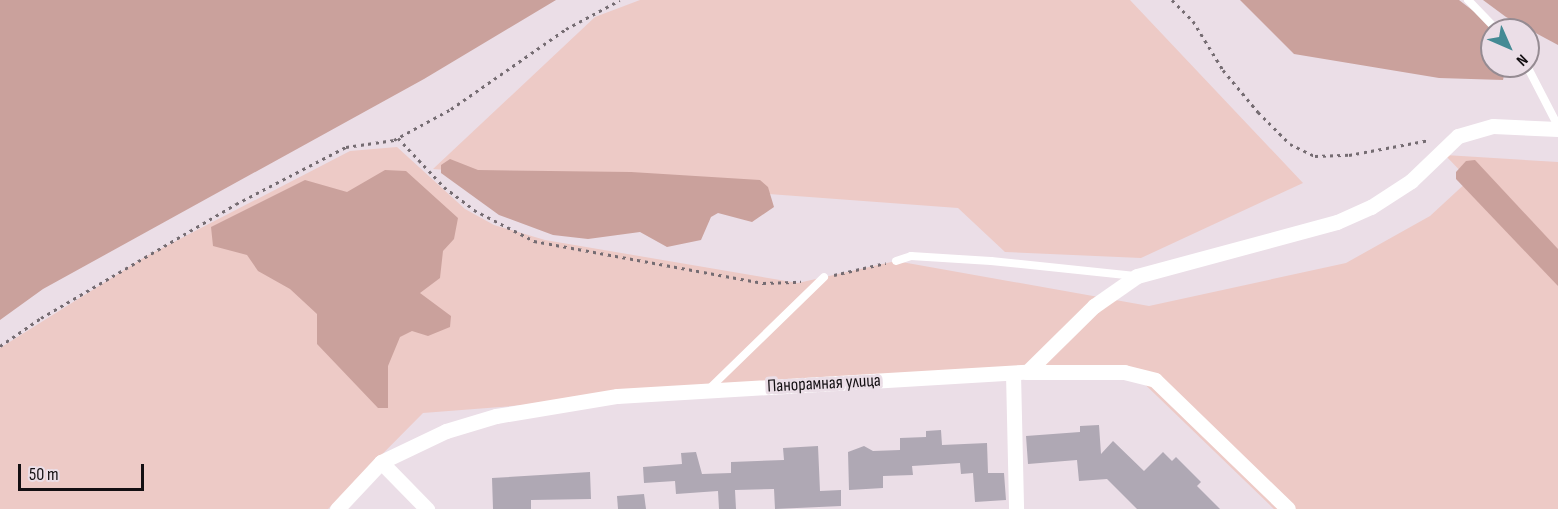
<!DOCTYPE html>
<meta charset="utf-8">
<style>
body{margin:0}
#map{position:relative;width:1558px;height:509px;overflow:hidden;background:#ebdee7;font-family:"Sofia Sans Condensed",sans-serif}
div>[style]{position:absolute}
.green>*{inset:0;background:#edcac6}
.forest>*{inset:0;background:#caa19c}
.building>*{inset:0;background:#afa8b4}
.path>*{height:3px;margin-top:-1.5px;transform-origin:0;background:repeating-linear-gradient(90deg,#756c72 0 3px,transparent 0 7.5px)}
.lane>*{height:8px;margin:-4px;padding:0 4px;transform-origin:4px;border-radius:4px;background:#fff}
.street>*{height:15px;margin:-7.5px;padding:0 7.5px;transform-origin:7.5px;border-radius:7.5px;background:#fff}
span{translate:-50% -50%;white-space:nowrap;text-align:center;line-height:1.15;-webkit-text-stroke:6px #ebdee7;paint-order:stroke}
.street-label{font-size:18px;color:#130f12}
.north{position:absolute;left:1480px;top:18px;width:60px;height:60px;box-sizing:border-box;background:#ebdee7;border:2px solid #958b92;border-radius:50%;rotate:135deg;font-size:16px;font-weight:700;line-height:24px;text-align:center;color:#130f12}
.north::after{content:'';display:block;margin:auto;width:21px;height:27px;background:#448a94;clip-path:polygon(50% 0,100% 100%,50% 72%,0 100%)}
.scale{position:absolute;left:18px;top:464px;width:126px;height:27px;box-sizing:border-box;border:3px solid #130f12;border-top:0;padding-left:8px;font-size:18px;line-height:21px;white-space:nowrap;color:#130f12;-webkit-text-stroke:4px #ebdee7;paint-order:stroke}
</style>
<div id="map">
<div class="green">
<i style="clip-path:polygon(640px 0,1130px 0,1303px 183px,1141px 258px,1005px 252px,958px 208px,433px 169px,595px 17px)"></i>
<i style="clip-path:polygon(397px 147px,465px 209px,494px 225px,545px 240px,798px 283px,896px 261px,1149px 306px,1346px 263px,1430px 216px,1469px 180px,1445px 155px,1558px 162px,1558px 509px,1274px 509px,1129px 369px,1020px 366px,423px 413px,328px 509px,0 509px,0 348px,145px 257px,350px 151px)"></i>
</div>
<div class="forest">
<i style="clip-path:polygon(0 0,556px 0,424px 79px,43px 289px,0 320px)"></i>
<i style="clip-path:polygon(1240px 0,1459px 0,1498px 30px,1492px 30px,1492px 66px,1506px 66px,1503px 80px,1439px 78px,1294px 54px)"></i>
<i style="clip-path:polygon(1483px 0,1558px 0,1558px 45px,1506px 17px)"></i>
<i style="clip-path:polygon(450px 159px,478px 170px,631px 172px,760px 180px,768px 187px,774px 207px,752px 222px,718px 213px,711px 217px,701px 240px,667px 247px,640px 232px,588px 239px,553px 235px,499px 215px,441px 173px,441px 165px)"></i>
<i style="clip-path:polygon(1475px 160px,1558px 249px,1558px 286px,1456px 179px,1456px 172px,1466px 161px)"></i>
<i style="clip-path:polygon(385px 170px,406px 171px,458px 218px,454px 239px,443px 251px,440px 278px,420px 293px,451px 316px,450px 327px,428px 336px,412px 331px,400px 337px,388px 366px,388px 408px,378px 408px,317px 344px,317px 314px,290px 289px,258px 271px,247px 255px,213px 246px,211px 227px,305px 180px,347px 192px)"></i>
</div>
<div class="building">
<i style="clip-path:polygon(1099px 425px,1101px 454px,1113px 441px,1144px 471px,1163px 452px,1172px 461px,1176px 457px,1201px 482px,1197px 486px,1220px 509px,1137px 509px,1107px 479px,1079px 481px,1077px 460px,1028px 464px,1026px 436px,1080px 432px,1080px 426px)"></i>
<i style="clip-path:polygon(941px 430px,942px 445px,987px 443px,988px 473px,1004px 473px,1006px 500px,975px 502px,973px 473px,961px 474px,960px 463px,912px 466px,913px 475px,883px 476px,883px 488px,849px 490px,848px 452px,864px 446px,873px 451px,900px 450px,900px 438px,926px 437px,926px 431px)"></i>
<i style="clip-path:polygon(818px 446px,820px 491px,841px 490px,841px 506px,775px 509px,774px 489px,735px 490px,736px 509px,719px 509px,718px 491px,676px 494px,675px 481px,644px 483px,643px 467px,682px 464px,681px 453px,696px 452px,702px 474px,731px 473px,731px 462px,784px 460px,783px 448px)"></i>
<i style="clip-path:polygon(590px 472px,591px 499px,531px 500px,531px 509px,493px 509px,492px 478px)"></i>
<i style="clip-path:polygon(644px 494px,646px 509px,618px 509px,617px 496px)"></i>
</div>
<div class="path">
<i style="left:1172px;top:0;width:30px;rotate:45deg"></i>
<i style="left:1193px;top:21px;width:57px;rotate:58.5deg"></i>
<i style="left:1223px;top:70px;width:55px;rotate:50.2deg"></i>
<i style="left:1258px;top:112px;width:45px;rotate:45deg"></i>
<i style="left:1290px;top:144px;width:28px;rotate:26deg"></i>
<i style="left:1315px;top:156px;width:34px;rotate:-2deg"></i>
<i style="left:1349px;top:155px;width:82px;rotate:-10.5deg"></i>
<i style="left:398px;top:138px;width:67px;rotate:46.8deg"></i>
<i style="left:444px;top:187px;width:38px;rotate:37deg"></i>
<i style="left:474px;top:210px;width:68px;rotate:27.3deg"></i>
<i style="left:534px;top:241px;width:233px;rotate:10.4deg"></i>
<i style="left:763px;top:283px;width:38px;rotate:-2deg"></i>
<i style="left:834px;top:275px;width:53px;rotate:-13deg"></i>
<i style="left:0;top:346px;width:50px;rotate:-34.3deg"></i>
<i style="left:41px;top:318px;width:226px;rotate:-30.3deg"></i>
<i style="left:236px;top:204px;width:124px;rotate:-27.4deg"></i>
<i style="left:346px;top:147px;width:49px;rotate:-8.3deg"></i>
<i style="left:394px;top:140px;width:65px;rotate:-28.5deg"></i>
<i style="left:451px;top:109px;width:140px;rotate:-34.8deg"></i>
<i style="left:566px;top:29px;width:61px;rotate:-28.2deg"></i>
</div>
<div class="lane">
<i style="left:1468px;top:0;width:42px;rotate:46deg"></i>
<i style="left:1527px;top:66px;width:68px;rotate:62.7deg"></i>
<i style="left:896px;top:261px;width:16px;rotate:-18deg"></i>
<i style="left:911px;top:256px;width:80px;rotate:3.6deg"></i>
<i style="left:991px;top:261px;width:145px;rotate:5.9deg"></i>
<i style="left:710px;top:388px;width:159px;rotate:-44.2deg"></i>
</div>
<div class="street">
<i style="left:1027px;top:372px;width:94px;rotate:-44.6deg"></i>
<i style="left:1094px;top:306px;width:52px;rotate:-34.9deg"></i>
<i style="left:1137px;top:276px;width:207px;rotate:-15.1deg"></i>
<i style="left:1337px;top:222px;width:37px;rotate:-24deg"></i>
<i style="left:1371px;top:207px;width:48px;rotate:-33deg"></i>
<i style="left:1411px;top:181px;width:65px;rotate:-43.8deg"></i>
<i style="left:1458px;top:136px;width:36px;rotate:-16deg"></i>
<i style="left:1493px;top:126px;width:65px;rotate:2.6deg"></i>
<i style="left:1013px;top:373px;width:136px;rotate:88.7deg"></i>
<i style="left:381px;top:462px;width:66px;rotate:45.6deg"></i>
<i style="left:337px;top:509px;width:64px;rotate:-46.9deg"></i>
<i style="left:381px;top:462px;width:72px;rotate:-25.5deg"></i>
<i style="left:446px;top:431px;width:52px;rotate:-16.7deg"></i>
<i style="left:496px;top:416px;width:123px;rotate:-9.4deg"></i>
<i style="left:617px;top:396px;width:411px;rotate:-3.4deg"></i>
<i style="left:1027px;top:372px;width:97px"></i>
<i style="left:1124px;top:372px;width:32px;rotate:14deg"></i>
<i style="left:1155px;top:380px;width:185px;rotate:44.1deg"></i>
</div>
<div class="street-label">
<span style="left:824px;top:384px;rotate:-3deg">Панорамная улица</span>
</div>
<div class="north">N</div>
<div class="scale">50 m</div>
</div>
